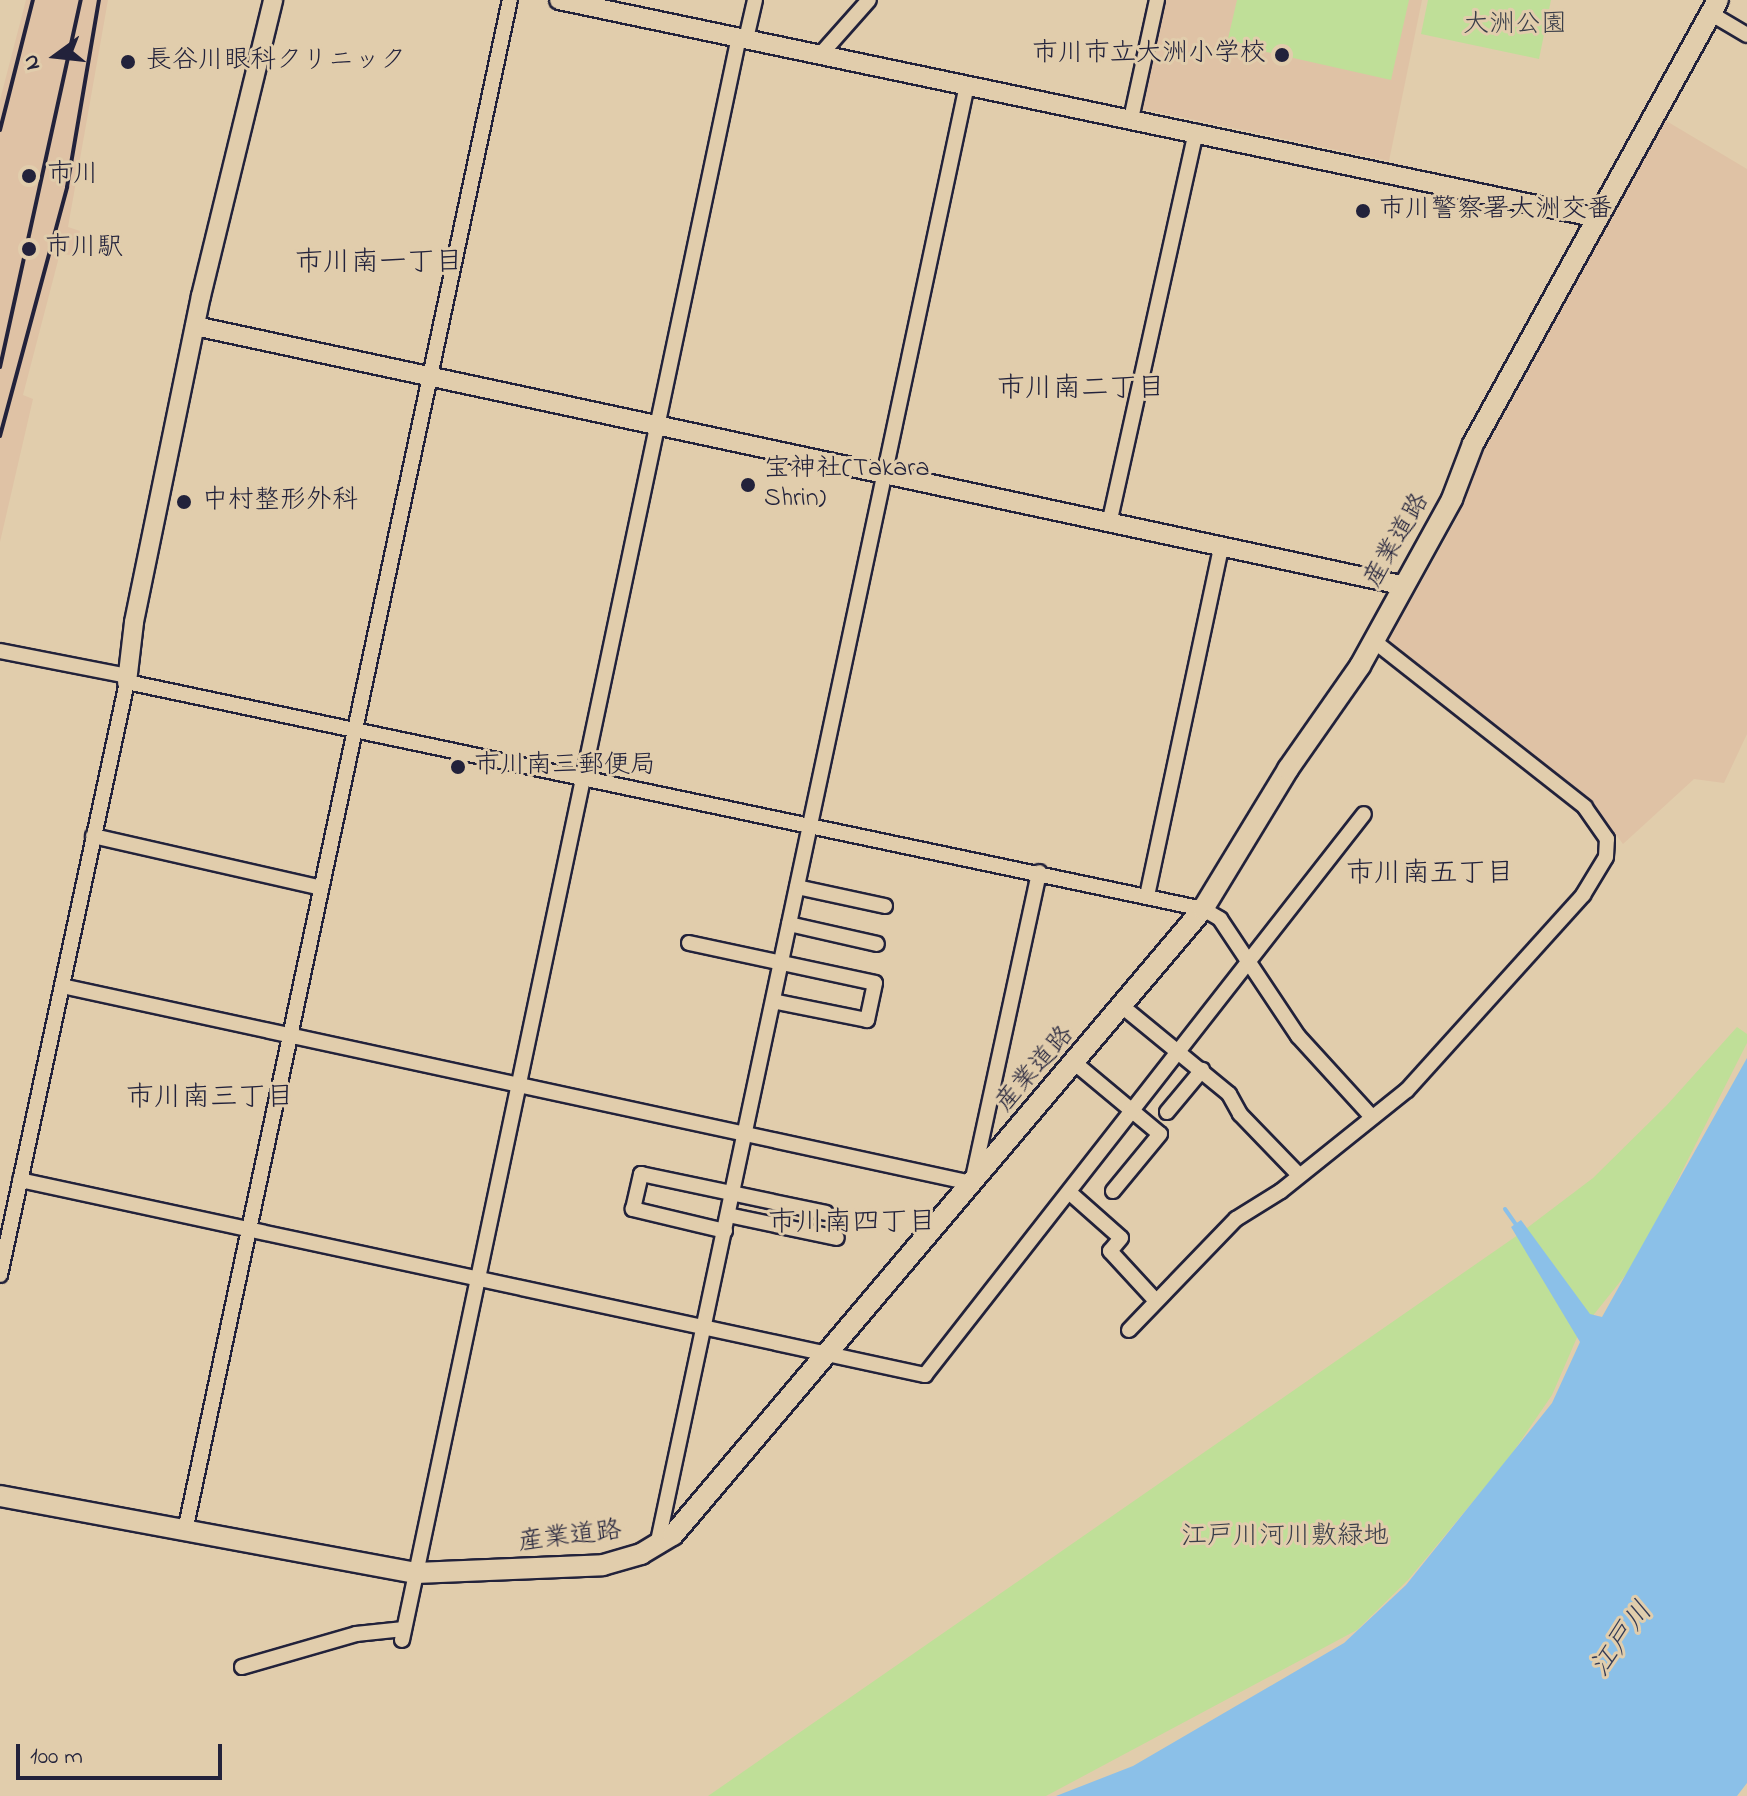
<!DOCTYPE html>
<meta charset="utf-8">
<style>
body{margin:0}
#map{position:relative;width:1747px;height:1796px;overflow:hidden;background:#e1cdac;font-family:"Indie Flower","Klee One",sans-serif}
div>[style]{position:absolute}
.built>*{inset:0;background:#dfc2a5}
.green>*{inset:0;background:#bfdf98}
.water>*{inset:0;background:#8bc0e8}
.stream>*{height:4px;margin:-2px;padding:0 2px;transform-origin:2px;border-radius:2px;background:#8bc0e8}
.roads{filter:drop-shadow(2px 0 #22223b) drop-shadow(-2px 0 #22223b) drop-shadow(0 2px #22223b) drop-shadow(0 -2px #22223b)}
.minor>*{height:14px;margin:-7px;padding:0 7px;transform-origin:7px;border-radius:7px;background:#e1cdac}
.tertiary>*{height:18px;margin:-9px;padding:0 9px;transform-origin:9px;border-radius:9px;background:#e1cdac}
.secondary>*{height:20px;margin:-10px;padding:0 10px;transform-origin:10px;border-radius:10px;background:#e1cdac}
.rail>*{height:4px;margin:-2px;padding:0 2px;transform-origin:2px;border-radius:2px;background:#22223b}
.dots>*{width:22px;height:22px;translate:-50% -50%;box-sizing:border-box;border:4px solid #e1cdac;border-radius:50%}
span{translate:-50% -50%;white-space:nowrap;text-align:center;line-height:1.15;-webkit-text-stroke:6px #e1cdac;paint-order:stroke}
.park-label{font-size:26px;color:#3a3e49}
.poi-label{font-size:26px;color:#22223b}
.right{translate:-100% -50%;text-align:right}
.left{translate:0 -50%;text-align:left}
.street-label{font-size:26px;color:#22223b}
.neighbourhood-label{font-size:28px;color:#22223b}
.water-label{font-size:28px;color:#323a55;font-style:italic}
.north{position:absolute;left:16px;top:16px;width:80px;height:80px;-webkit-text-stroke:6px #e1cdac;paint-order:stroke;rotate:255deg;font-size:22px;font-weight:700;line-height:32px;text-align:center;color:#22223b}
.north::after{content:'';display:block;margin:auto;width:28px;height:36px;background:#22223b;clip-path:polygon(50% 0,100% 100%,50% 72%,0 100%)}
.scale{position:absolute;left:16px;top:1744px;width:206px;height:36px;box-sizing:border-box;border:4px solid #22223b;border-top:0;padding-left:10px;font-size:24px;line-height:28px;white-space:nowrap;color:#22223b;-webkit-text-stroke:6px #e1cdac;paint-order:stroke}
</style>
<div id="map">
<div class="built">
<i style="clip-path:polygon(26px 0,108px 0,68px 227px,80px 231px,74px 256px,60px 253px,23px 395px,33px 399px,0 542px,0 100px)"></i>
<i style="clip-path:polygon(1165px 0,1422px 0,1389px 161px,1142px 109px)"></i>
<i style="clip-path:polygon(1663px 119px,1747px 169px,1747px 734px,1724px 783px,1694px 779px,1623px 844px,1596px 808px,1388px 642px,1458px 516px,1479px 459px)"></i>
</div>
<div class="green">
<i style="clip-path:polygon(1237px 0,1409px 0,1391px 80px,1227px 43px)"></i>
<i style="clip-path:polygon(1428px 0,1551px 0,1539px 59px,1421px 34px)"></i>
<i style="clip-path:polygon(1737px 1027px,1747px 1034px,1747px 1043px,1636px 1262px,1579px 1333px,1552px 1395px,1509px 1458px,1408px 1580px,1357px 1630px,1046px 1796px,708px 1796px,1515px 1237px,1593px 1178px,1667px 1105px)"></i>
</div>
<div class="water">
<i style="clip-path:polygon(1747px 1058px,1747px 1783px,1737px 1796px,1056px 1796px,1133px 1766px,1344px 1643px,1406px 1585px,1552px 1403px,1580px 1342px,1511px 1227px,1521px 1220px,1590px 1314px,1602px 1317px)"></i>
</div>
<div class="stream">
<i style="left:1505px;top:1209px;width:21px;rotate:55deg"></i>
</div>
<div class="roads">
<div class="minor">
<i style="left:1710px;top:13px;width:43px;rotate:30.7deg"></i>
<i style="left:746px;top:39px;width:40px;rotate:-77deg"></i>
<i style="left:821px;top:54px;width:72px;rotate:-48.4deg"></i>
<i style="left:1131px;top:119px;width:122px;rotate:-77.7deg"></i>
<i style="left:1109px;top:524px;width:402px;rotate:-77.5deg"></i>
<i style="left:0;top:651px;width:129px;rotate:11.1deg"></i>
<i style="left:93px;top:836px;width:234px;rotate:12.8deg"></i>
<i style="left:797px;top:887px;width:90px;rotate:12.2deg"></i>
<i style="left:1147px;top:896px;width:356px;rotate:-78deg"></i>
<i style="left:789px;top:924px;width:90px;rotate:12.8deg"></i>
<i style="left:689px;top:943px;width:190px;rotate:12.1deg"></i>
<i style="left:875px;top:983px;width:38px;rotate:102deg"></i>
<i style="left:867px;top:1020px;width:96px;rotate:-168.6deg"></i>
<i style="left:62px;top:986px;width:931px;rotate:12.22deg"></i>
<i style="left:972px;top:1183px;width:318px;rotate:-77.8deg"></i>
<i style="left:1123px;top:1007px;width:137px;rotate:39.4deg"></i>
<i style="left:1229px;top:1094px;width:23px;rotate:61deg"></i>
<i style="left:1240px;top:1114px;width:85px;rotate:46deg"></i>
<i style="left:1076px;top:1064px;width:109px;rotate:39.8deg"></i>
<i style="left:1160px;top:1134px;width:74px;rotate:129.5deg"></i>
<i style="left:1167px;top:1112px;width:55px;rotate:-50.2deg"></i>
<i style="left:20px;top:1180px;width:926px;rotate:12.16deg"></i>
<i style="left:925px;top:1375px;width:712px;rotate:-51.96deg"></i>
<i style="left:1069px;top:1192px;width:69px;rotate:41.5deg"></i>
<i style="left:1121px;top:1238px;width:17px;rotate:130deg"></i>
<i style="left:1110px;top:1251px;width:68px;rotate:47.4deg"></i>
<i style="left:728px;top:1215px;width:111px;rotate:11.9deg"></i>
<i style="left:725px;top:1231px;width:95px;rotate:-166.6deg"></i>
<i style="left:633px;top:1209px;width:36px;rotate:-77deg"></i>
<i style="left:641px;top:1174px;width:189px;rotate:11.9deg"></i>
<i style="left:0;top:1275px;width:606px;rotate:-77.91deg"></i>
<i style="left:127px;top:682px;width:1100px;rotate:11.91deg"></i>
<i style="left:1203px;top:909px;width:20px;rotate:30deg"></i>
<i style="left:1220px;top:919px;width:141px;rotate:56.3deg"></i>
<i style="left:1298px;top:1036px;width:110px;rotate:47.6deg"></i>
<i style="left:1129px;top:1330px;width:154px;rotate:-46.1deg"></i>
<i style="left:1236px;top:1219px;width:53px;rotate:-31.9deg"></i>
<i style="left:1281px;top:1191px;width:161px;rotate:-38.7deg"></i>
<i style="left:1407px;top:1090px;width:263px;rotate:-47.9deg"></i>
<i style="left:1583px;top:895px;width:44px;rotate:-58.8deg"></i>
<i style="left:1606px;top:857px;width:18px;rotate:-87deg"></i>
<i style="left:1607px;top:839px;width:39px;rotate:-125deg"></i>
<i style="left:1585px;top:807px;width:270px;rotate:-141.8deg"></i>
<i style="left:185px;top:1531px;width:1565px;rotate:-78.02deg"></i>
<i style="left:657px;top:1546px;width:1494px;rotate:-78.02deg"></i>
<i style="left:402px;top:1640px;width:1638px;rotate:-78.13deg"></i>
<i style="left:242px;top:1667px;width:119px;rotate:-16.1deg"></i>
<i style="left:356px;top:1634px;width:48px;rotate:-5.9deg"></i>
</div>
<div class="tertiary">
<i style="left:559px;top:0;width:1062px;rotate:11.85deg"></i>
<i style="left:195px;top:326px;width:1233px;rotate:12.12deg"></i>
<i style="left:127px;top:682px;width:60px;rotate:-83.3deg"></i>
<i style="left:134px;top:622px;width:333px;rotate:-78.4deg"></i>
<i style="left:201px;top:296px;width:305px;rotate:-76.3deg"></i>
</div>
<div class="secondary">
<i style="left:0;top:1496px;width:423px;rotate:10.5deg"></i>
<i style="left:416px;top:1573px;width:187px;rotate:-2.4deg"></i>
<i style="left:603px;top:1565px;width:40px;rotate:-16deg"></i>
<i style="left:641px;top:1554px;width:37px;rotate:-31deg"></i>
<i style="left:673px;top:1535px;width:820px;rotate:-49.75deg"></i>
<i style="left:1203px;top:909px;width:164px;rotate:-58.7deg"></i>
<i style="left:1288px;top:769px;width:126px;rotate:-55deg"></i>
<i style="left:1360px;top:666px;width:191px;rotate:-61.1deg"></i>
<i style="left:1452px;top:499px;width:59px;rotate:-69.1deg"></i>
<i style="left:1473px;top:444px;width:507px;rotate:-61.11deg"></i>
</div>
</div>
<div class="rail">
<i style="left:0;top:130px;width:134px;rotate:-75.8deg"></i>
<i style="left:0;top:367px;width:376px;rotate:-77.6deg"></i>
<i style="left:0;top:436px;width:258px;rotate:-74.9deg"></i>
<i style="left:67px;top:187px;width:190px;rotate:-80.3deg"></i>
</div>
<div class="dots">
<i style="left:1282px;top:55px;background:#22223b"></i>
<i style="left:128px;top:62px;background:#22223b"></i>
<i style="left:29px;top:176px;background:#22223b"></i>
<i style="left:1363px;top:211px;background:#22223b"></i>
<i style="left:29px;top:249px;background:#22223b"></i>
<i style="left:748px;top:485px;background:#22223b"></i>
<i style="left:184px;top:502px;background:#22223b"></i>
<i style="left:458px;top:767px;background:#22223b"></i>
</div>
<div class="park-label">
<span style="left:1515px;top:26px">大洲公園</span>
<span style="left:1285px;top:1538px">江戸川河川敷緑地</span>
</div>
<div class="poi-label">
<span class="right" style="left:1266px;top:55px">市川市立大洲小学校</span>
<span class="left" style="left:146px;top:62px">長谷川眼科クリニック</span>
<span class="left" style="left:47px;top:176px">市川</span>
<span class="left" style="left:1379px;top:211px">市川警察署大洲交番</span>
<span class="left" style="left:45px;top:249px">市川駅</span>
<span class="left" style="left:764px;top:485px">宝神社(Takara<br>Shrin)</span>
<span class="left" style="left:202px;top:502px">中村整形外科</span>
<span class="left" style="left:474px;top:767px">市川南三郵便局</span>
</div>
<div class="street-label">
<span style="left:1398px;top:541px;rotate:-60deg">産業道路</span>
<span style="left:1036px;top:1070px;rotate:-49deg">産業道路</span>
<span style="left:570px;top:1538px;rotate:-7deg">産業道路</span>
</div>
<div class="neighbourhood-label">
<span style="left:379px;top:264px">市川南一丁目</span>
<span style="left:1081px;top:390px">市川南二丁目</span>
<span style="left:1430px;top:875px">市川南五丁目</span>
<span style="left:210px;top:1099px">市川南三丁目</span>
<span style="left:852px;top:1224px">市川南四丁目</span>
</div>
<div class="water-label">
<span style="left:1623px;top:1640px;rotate:-54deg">江戸川</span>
</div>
<div class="north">N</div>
<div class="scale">100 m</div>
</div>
